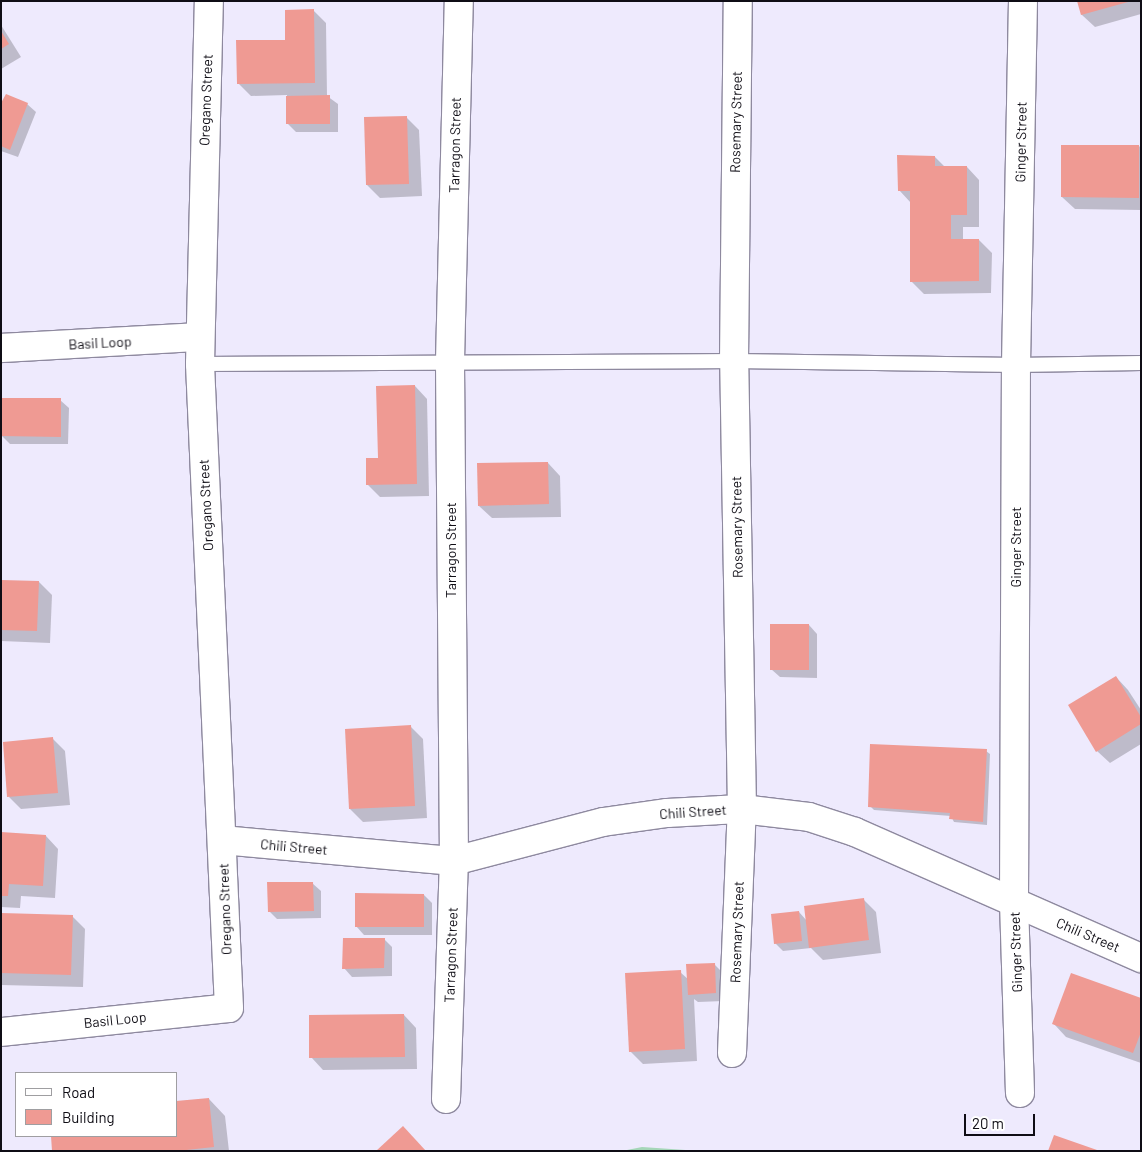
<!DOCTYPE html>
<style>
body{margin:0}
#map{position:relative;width:1142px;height:1152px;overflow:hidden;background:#eeeafd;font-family:Barlow,sans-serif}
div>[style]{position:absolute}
.green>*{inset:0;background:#a5d6b8}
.shadow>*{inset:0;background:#0003}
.building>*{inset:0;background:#ef9a93}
.roads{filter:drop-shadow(1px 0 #8e899f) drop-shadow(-1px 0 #8e899f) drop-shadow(0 1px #8e899f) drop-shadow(0 -1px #8e899f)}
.service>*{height:14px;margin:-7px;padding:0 7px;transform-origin:7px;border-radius:7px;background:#fff}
.minor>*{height:28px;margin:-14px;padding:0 14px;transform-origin:14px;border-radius:14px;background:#fff}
span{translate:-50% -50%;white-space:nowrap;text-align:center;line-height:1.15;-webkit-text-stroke:4px #fff;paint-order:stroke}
.street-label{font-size:14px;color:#0f0d15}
.frame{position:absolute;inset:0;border:2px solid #0f0d15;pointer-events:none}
.legend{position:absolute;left:15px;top:1072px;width:162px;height:65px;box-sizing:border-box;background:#fff;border:1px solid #9f9ea1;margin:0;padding:6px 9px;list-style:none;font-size:15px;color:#0f0d15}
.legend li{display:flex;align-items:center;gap:10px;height:25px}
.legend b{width:25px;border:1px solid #9f9ea1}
.scale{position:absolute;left:964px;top:1114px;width:71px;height:22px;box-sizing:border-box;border:2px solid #0f0d15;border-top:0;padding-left:6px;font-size:15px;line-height:18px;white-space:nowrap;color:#0f0d15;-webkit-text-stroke:4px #fff;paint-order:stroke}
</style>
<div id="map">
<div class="green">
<i style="clip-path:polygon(642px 1147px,700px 1151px,622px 1151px)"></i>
</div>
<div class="shadow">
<i style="clip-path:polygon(1078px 1px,1141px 1px,1141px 14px,1095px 27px,1082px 15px)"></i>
<i style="clip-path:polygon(313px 10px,326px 23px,327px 96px,338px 104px,338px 132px,296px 132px,288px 124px,287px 95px,251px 96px,238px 83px,286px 41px)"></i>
<i style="clip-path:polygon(1px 25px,21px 57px,1px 69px)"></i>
<i style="clip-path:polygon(1px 104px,27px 104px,36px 112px,18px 157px,1px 151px)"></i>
<i style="clip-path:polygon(406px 117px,419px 130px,422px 196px,380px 198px,367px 185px)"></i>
<i style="clip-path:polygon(1139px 146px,1141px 148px,1141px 210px,1075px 209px,1062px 197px)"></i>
<i style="clip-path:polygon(935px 157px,945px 167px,967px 167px,979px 180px,979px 227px,963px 227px,963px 240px,979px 240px,992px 253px,991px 293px,924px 294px,911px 281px,911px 203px,899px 190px)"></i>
<i style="clip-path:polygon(415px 386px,427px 399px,429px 496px,380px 497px,368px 485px)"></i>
<i style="clip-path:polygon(60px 400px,69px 408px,68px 444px,10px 444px,2px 436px)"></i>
<i style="clip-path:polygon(548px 463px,560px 476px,561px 517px,492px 518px,479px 506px)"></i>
<i style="clip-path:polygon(1px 581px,39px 582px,52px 595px,50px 643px,1px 641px)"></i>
<i style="clip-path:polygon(809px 625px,817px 634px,817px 678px,780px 677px,771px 669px)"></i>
<i style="clip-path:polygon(1116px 677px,1128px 690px,1141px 710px,1141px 744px,1110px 763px,1097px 751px)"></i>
<i style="clip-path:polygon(410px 726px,423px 739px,427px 818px,363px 822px,350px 809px)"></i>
<i style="clip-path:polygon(53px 739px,65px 751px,70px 805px,21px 809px,9px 797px)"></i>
<i style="clip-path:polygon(986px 751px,990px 754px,987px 825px,954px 822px,951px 816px,874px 810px,870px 806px)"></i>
<i style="clip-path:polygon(1px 833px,46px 836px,58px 849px,55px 898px,21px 896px,20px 908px,1px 907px)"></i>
<i style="clip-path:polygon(312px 883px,321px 891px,321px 918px,277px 919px,269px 911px)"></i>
<i style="clip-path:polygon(424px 895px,432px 903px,432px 935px,364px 935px,356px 926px)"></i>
<i style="clip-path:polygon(863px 899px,876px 912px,881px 953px,823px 960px,811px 948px,783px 951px,775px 943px,799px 912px,807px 921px)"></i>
<i style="clip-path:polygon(1px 915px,72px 916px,85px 929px,83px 987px,1px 985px)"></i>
<i style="clip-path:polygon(384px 939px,392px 947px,392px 976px,352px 977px,344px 968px)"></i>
<i style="clip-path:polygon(714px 964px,722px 972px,724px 1001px,698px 1002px,694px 999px,697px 1061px,643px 1064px,630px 1051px,680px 972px,689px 980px)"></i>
<i style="clip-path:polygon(1141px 999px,1141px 1063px,1066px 1037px,1054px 1024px)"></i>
<i style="clip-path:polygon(404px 1015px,416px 1028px,417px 1069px,323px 1070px,311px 1057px)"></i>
<i style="clip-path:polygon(209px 1099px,225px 1116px,229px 1151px,53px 1151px,52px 1136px,176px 1136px)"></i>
</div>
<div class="building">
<i style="clip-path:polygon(1077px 1px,1128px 1px,1128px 2px,1081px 15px)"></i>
<i style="clip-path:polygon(314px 9px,315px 83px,237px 84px,236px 40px,285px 40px,285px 10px)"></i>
<i style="clip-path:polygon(1px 31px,9px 44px,1px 49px)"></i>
<i style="clip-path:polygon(6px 94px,28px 103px,10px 150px,1px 146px,1px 103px)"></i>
<i style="clip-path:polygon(330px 95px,330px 124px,286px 124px,286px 96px)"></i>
<i style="clip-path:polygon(407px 116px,409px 184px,366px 185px,364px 117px)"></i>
<i style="clip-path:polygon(1061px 145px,1139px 145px,1139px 198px,1061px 197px)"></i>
<i style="clip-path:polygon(897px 155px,935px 156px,935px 166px,967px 166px,967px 215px,951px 215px,951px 239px,979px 239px,979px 281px,910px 282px,910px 191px,898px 191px)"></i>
<i style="clip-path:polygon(415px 385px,417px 484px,366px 485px,366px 458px,378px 458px,376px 386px)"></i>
<i style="clip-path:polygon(1px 398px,61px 398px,61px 437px,1px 436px)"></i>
<i style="clip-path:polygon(548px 462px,549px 504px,478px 506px,477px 463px)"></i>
<i style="clip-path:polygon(1px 580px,39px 581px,37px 631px,1px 630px)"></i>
<i style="clip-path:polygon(770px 624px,809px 624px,809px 670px,770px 670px)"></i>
<i style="clip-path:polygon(1116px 676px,1141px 717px,1141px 724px,1096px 752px,1068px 705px)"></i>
<i style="clip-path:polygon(411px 725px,415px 806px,349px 809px,345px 729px)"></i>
<i style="clip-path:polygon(53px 737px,58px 793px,7px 797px,3px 742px)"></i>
<i style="clip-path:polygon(870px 744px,987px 749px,983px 822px,949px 819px,950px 813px,868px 807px)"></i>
<i style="clip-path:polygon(1px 832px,46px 835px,43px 886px,9px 884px,8px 896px,1px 896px)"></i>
<i style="clip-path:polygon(267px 882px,313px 882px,314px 911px,268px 912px)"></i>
<i style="clip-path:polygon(355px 893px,424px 894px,424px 927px,355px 927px)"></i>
<i style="clip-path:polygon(864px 898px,869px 940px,809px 948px,804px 906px)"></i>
<i style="clip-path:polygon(799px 911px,802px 941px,774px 944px,771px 914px)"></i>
<i style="clip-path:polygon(1px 913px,73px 915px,71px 975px,1px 973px)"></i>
<i style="clip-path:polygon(343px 938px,385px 938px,384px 968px,342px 969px)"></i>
<i style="clip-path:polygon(715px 963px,716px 993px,688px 995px,686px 964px)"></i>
<i style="clip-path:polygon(681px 970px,685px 1049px,629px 1052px,625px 973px)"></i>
<i style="clip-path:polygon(1071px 973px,1141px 998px,1141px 1032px,1133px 1053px,1052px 1024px)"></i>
<i style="clip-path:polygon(404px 1014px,405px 1057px,309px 1058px,309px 1015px)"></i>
<i style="clip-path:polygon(209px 1098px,214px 1147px,177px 1151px,52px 1151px,51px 1136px,176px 1136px,176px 1101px)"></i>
<i style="clip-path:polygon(403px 1126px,426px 1151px,376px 1151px)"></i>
<i style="clip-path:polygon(1054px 1135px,1097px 1150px,1097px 1151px,1048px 1151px)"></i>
</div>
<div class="roads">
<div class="service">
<i style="left:200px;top:364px;width:534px;rotate:-0.32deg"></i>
<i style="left:734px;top:361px;width:282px;rotate:0.8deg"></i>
<i style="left:1016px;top:365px;width:125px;rotate:-0.9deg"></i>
</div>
<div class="minor">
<i style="left:1px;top:348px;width:199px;rotate:-3.2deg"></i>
<i style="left:222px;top:840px;width:233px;rotate:5.2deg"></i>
<i style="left:454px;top:861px;width:154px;rotate:-14.7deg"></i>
<i style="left:603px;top:822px;width:65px;rotate:-8deg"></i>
<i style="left:667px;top:813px;width:75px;rotate:-3.1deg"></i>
<i style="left:742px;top:809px;width:67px;rotate:6.8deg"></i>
<i style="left:809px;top:817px;width:48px;rotate:18.1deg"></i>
<i style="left:855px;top:832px;width:313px;rotate:23.8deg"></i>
<i style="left:1px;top:1032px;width:229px;rotate:-6deg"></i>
<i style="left:229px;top:1008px;width:645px;rotate:-92.58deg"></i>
<i style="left:200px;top:364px;width:363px;rotate:-88.6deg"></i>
<i style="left:732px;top:1053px;width:244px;rotate:-87.7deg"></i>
<i style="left:742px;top:809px;width:448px;rotate:-91deg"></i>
<i style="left:734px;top:361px;width:360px;rotate:-89.4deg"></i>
<i style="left:1020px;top:1093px;width:190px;rotate:-91.8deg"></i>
<i style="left:1014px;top:903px;width:538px;rotate:-89.79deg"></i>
<i style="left:1016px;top:365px;width:364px;rotate:-88.9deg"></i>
<i style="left:446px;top:1099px;width:238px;rotate:-88.1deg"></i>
<i style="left:454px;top:861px;width:500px;rotate:-90.46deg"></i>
<i style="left:450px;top:361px;width:360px;rotate:-88.6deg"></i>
</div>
</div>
<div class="street-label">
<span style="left:206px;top:100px;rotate:-88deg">Oregano Street</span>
<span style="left:736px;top:122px;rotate:-89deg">Rosemary Street</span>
<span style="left:1021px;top:142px;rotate:-89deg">Ginger Street</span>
<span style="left:455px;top:145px;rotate:-89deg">Tarragon Street</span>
<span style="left:100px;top:343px;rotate:-3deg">Basil Loop</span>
<span style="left:206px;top:505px;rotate:-93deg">Oregano Street</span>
<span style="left:737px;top:527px;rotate:-91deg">Rosemary Street</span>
<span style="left:1016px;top:547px;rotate:-90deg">Ginger Street</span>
<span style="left:451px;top:550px;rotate:-90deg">Tarragon Street</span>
<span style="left:693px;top:812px;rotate:-4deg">Chili Street</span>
<span style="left:294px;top:847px;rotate:5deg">Chili Street</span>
<span style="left:225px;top:909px;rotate:-92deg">Oregano Street</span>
<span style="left:737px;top:932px;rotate:-88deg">Rosemary Street</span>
<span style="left:1088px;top:935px;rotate:23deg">Chili Street</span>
<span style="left:1016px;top:952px;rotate:-92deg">Ginger Street</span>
<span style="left:451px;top:955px;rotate:-88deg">Tarragon Street</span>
<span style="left:115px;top:1020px;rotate:-6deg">Basil Loop</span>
</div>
<div class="frame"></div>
<ul class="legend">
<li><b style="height:6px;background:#fff"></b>Road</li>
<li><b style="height:14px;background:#ef9a93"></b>Building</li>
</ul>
<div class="scale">20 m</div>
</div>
